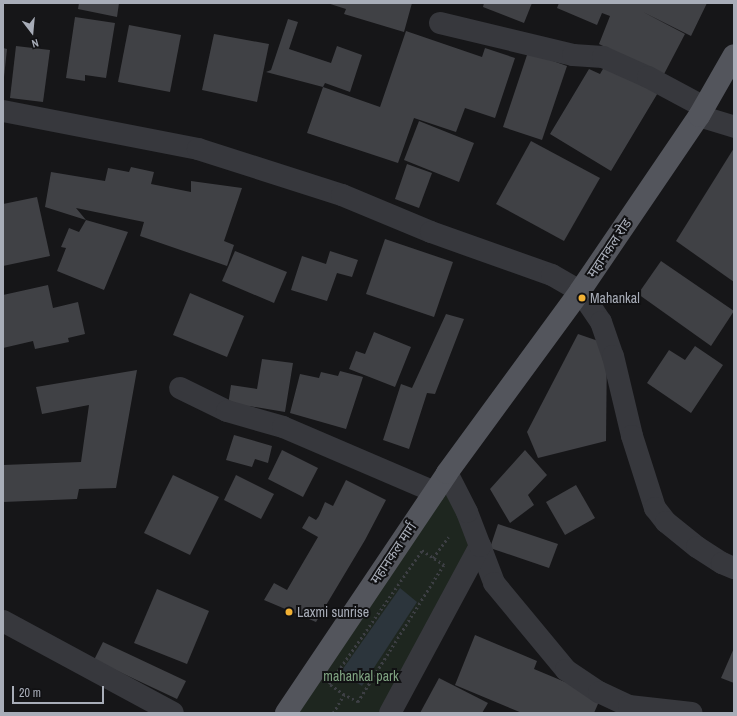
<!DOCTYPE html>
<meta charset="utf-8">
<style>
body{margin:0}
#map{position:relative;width:737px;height:716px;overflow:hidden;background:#161618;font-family:"Archivo Narrow","Noto Sans Devanagari",sans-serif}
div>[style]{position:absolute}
.green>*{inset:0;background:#1e261f}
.water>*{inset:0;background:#2c353c}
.building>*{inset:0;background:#404145}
.path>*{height:2.5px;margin-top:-1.25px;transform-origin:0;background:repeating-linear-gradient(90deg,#3d3f44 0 2px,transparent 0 5px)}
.minor>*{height:22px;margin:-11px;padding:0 11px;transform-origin:11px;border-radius:11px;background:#37383d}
.major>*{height:22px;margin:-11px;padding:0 11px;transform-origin:11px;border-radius:11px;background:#53555c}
.dots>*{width:11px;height:11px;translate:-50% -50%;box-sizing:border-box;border:2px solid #111113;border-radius:50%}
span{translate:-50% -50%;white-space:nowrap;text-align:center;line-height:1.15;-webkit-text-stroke:4px #111113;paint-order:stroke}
.street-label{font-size:14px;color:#a8adb8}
.poi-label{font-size:14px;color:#a8adb8}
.left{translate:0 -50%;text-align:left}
.park-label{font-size:14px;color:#7fa381}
.frame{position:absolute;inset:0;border:4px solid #a8adb8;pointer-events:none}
.north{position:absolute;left:12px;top:12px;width:40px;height:40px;-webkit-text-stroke:3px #111113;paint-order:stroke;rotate:164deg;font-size:11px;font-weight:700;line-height:16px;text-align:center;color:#a8adb8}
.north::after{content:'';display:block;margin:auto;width:14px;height:18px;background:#a8adb8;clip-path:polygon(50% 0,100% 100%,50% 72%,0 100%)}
.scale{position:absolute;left:12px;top:686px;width:92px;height:18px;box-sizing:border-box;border:2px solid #a8adb8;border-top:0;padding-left:5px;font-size:12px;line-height:14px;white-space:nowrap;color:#a8adb8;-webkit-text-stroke:3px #111113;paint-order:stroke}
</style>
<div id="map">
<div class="green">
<i style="clip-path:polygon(446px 483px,477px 541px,383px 713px,290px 713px)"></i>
</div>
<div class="water">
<i style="clip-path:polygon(400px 588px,417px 602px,362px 686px,340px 673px)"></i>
</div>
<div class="building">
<i style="clip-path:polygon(79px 3px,119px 3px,117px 17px,78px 9px)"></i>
<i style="clip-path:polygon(327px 3px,412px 3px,404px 32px,344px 14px,346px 9px)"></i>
<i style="clip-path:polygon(484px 3px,532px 3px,524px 23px,483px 7px)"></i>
<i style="clip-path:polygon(559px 3px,707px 3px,691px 36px,643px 12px,685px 34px,663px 76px,599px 44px,610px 16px,602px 13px,597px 25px,557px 8px)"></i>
<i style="clip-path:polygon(75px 17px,115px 23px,106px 78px,85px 75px,85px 81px,66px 78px)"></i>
<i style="clip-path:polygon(288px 19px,298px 22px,289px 49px,331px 63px,337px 46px,362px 55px,350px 92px,325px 83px,323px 87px,380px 107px,406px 31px,482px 57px,485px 48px,515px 58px,495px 118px,465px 108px,456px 132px,414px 118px,398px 163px,307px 133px,323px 87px,266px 72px,271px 70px)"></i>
<i style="clip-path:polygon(129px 25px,181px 35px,170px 92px,118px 82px)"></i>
<i style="clip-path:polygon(214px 34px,269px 44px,257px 102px,202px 90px)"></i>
<i style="clip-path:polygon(16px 46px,50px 50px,43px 102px,10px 98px)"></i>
<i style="clip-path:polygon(3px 48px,7px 49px,4px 77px,3px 77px)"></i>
<i style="clip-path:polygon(528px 52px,567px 66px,542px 140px,503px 127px)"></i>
<i style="clip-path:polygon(607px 62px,662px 86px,611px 171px,550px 134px,589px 69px,600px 74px)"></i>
<i style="clip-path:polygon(419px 121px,474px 143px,459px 182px,404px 160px)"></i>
<i style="clip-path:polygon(531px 141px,600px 178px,564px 241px,496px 204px)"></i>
<i style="clip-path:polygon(734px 148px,734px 282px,676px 241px)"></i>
<i style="clip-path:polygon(407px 164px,432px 173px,419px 208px,395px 199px)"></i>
<i style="clip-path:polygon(131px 167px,154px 172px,151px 184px,191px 192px,191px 181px,242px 188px,224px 241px,234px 245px,227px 266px,140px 236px,144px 222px,76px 208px,86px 220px,45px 207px,51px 172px,105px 181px,108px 168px,129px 172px)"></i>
<i style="clip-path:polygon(37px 197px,50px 256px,3px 266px,3px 204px)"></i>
<i style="clip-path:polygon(86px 220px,128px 232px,104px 290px,57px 271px,66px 248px,61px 247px,69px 228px,79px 232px)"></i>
<i style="clip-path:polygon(385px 239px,453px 262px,434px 317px,366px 294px)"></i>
<i style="clip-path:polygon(235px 251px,287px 272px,274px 303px,222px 281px)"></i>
<i style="clip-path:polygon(330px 251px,358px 260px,352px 277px,337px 273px,327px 301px,291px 290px,302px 256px,326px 264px)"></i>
<i style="clip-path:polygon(661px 261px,734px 311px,711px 346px,638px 294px)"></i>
<i style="clip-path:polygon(48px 285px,53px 308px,78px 302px,85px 334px,68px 338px,69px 342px,35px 349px,33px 341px,3px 348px,3px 295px)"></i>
<i style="clip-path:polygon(190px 293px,244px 316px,227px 357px,173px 335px)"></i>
<i style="clip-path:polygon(446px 314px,464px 319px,435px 394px,427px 393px,409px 449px,383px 440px,401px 384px,412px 388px)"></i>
<i style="clip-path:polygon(374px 332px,411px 347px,395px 387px,349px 369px,356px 351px,365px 354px)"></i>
<i style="clip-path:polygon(578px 334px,607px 344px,606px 441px,538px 458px,527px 432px)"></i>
<i style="clip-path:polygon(695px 346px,723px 365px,691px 413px,647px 383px,669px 350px,685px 360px)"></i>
<i style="clip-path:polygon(262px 359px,293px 363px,285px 412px,249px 406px,248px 409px,228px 405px,231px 385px,257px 389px)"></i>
<i style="clip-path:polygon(137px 370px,116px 488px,79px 489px,77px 499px,3px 502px,3px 465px,81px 462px,89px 405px,42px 414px,36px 387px)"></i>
<i style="clip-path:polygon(340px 371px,363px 377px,346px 429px,290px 413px,300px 374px,319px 378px,321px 372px,338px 376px)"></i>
<i style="clip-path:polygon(234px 435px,272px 446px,268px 463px,255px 459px,252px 467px,226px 460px)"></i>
<i style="clip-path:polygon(282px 450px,318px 468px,303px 497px,268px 479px)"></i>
<i style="clip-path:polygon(525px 450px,547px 475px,528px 495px,534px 505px,510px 523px,490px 489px)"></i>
<i style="clip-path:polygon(173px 475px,219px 497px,190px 555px,144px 533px)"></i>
<i style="clip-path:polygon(236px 475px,274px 494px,261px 519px,224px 500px)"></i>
<i style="clip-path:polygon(346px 480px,386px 500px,365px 540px,316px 622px,264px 600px,274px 583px,287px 590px,318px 537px,302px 528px,309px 516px,316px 520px,319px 516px,325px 502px,333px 506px)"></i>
<i style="clip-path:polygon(576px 485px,595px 518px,565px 535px,546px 502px)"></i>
<i style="clip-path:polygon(498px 524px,558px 544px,549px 568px,490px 548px)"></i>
<i style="clip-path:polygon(157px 589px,209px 611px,187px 664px,134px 643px)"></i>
<i style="clip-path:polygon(475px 635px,537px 661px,534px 669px,601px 697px,594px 713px,522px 713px,455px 685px)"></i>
<i style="clip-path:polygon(103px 642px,186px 681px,177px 699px,94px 660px)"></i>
<i style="clip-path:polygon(734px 648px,734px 683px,721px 678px)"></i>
<i style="clip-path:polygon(439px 678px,488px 703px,482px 713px,420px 713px)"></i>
</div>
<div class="path">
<i style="left:422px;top:550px;width:27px;rotate:34deg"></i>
<i style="left:444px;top:565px;width:162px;rotate:122.1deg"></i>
<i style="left:358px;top:702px;width:16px;rotate:-153deg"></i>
<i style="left:344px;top:695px;width:19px;rotate:-144deg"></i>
<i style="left:329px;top:684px;width:163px;rotate:-55.2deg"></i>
<i style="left:433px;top:558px;width:26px;rotate:-54deg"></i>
<i style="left:333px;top:713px;width:21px;rotate:-59deg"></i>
</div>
<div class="minor">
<i style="left:440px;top:23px;width:137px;rotate:13.5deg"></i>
<i style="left:573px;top:55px;width:30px;rotate:4deg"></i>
<i style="left:603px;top:57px;width:49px;rotate:24deg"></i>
<i style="left:648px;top:77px;width:64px;rotate:28.2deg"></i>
<i style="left:3px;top:111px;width:199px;rotate:11deg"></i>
<i style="left:198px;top:149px;width:151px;rotate:17.7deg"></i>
<i style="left:342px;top:195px;width:96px;rotate:22.6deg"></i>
<i style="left:431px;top:232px;width:128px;rotate:19.6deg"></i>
<i style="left:552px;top:275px;width:32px;rotate:30deg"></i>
<i style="left:580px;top:291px;width:37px;rotate:56deg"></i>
<i style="left:601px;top:322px;width:36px;rotate:71deg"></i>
<i style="left:613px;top:356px;width:82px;rotate:76.6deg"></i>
<i style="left:632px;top:436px;width:76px;rotate:72.3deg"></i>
<i style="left:655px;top:508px;width:18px;rotate:52deg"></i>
<i style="left:666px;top:522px;width:40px;rotate:39deg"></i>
<i style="left:697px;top:547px;width:30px;rotate:33deg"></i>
<i style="left:722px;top:563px;width:13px;rotate:23deg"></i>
<i style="left:699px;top:116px;width:37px;rotate:17deg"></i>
<i style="left:180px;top:388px;width:52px;rotate:26.1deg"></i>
<i style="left:227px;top:411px;width:58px;rotate:15.9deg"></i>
<i style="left:283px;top:427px;width:165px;rotate:23.2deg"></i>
<i style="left:480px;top:546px;width:40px;rotate:69deg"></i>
<i style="left:494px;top:583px;width:113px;rotate:50.4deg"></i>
<i style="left:566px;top:670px;width:40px;rotate:34deg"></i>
<i style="left:599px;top:692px;width:33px;rotate:25deg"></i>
<i style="left:629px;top:706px;width:63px;rotate:6.3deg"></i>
<i style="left:3px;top:621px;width:193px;rotate:28.4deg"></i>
<i style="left:390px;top:713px;width:190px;rotate:-61.7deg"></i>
<i style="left:480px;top:546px;width:36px;rotate:-111deg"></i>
<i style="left:467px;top:512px;width:44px;rotate:-117.1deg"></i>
</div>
<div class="major">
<i style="left:286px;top:713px;width:289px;rotate:-56.1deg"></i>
<i style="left:447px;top:473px;width:225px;rotate:-53.8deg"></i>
<i style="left:580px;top:291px;width:212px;rotate:-55.8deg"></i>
<i style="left:699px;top:116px;width:70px;rotate:-60.2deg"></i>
</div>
<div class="dots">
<i style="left:582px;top:298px;background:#f2b134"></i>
<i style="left:289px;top:612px;background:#f2b134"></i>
</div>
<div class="street-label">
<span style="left:609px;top:248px;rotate:-56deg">महानकल रोड</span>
<span style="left:393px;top:553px;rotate:-56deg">महानकल मार्ग</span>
</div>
<div class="poi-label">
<span class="left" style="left:590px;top:298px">Mahankal</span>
<span class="left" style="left:297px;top:612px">Laxmi sunrise</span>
</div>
<div class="park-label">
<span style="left:361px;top:676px">mahankal park</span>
</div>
<div class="frame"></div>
<div class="north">N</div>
<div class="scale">20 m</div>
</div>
